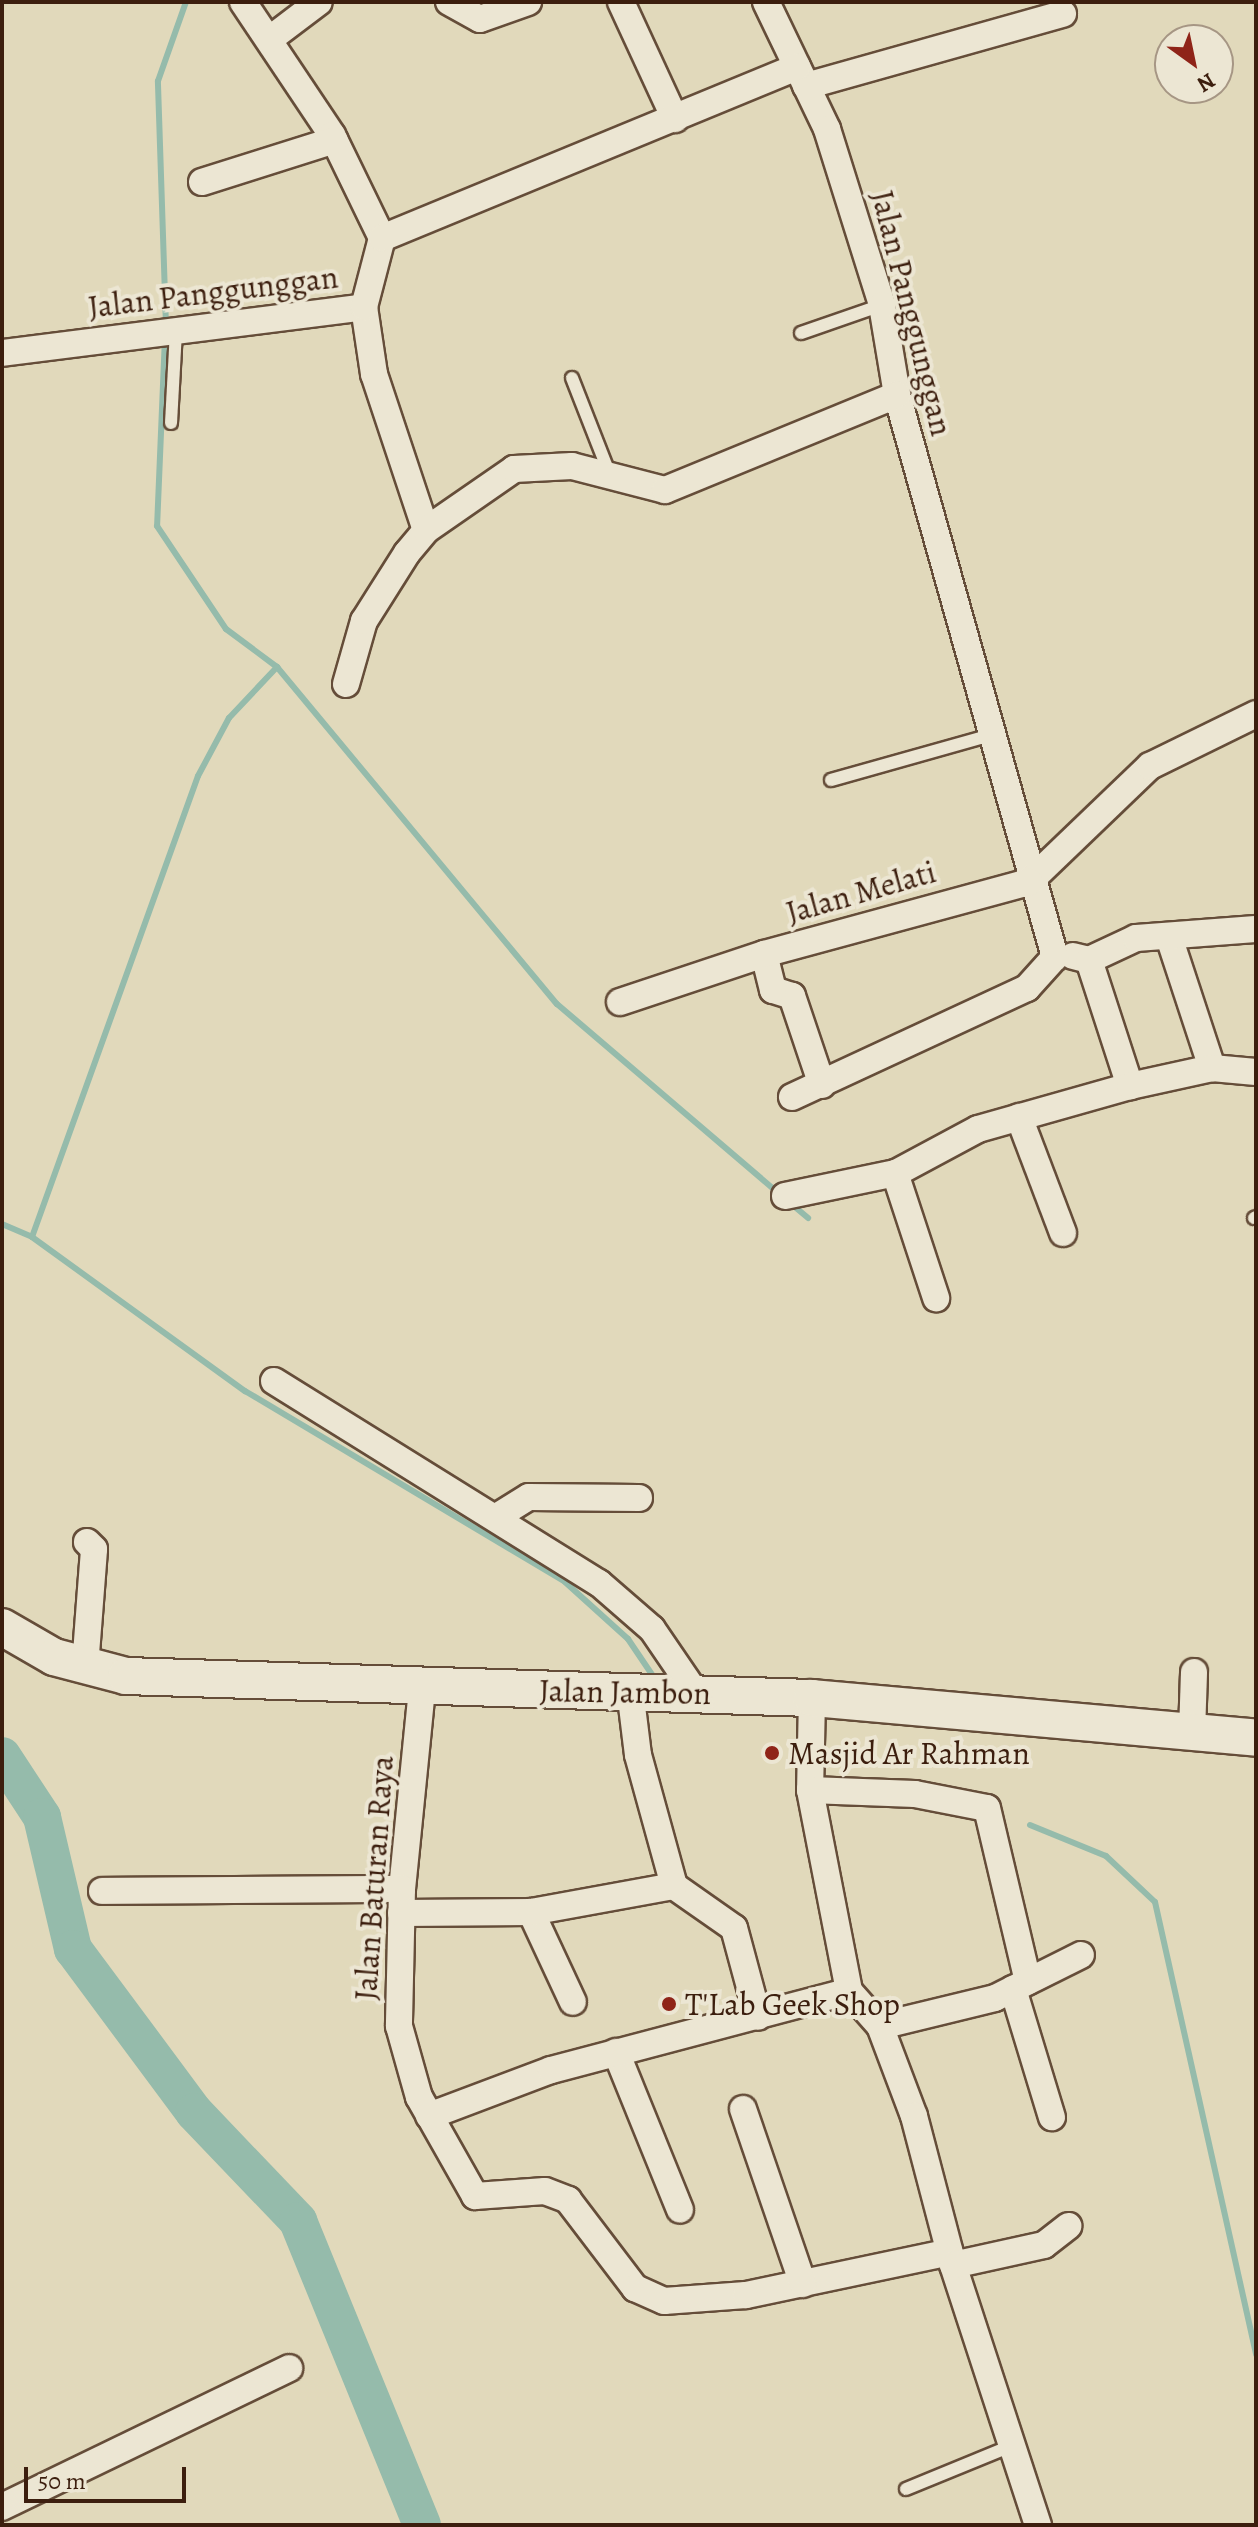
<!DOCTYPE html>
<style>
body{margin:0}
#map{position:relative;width:1258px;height:2527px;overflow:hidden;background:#e1d9bb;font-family:Alegreya,serif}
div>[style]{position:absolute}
.stream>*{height:6px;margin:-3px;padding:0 3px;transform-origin:3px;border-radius:3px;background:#95bbab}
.river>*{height:38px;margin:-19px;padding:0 19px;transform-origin:19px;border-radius:19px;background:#95bbab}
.roads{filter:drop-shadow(2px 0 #654d39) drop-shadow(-2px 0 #654d39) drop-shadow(0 2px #654d39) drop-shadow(0 -2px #654d39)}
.service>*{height:12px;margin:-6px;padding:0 6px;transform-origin:6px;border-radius:6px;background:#ece6d3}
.minor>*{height:26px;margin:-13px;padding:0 13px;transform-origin:13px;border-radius:13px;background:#ece6d3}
.secondary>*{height:36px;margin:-18px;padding:0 18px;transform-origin:18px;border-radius:18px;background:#ece6d3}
.dots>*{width:22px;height:22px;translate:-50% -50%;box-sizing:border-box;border:4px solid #ece6d3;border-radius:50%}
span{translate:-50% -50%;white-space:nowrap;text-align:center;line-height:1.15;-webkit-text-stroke:8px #ece6d3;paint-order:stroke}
.street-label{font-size:32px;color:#3c1e0e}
.poi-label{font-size:32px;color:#3c1e0e}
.left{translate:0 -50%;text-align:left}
.frame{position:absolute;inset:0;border:4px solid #3c1e0e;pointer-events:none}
.north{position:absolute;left:1154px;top:24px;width:80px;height:80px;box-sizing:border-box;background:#ece6d3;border:2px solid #a69684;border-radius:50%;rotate:147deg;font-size:22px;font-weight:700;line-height:32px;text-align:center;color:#3c1e0e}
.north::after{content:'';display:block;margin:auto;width:28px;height:36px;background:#8f2418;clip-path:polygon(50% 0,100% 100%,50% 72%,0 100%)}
.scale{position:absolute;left:24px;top:2467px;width:162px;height:36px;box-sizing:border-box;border:4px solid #3c1e0e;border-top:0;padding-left:10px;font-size:24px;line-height:28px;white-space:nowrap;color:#3c1e0e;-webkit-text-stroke:6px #ece6d3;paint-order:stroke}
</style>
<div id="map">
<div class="stream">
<i style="left:166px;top:326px;width:245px;rotate:-91.9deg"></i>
<i style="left:158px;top:81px;width:84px;rotate:-70.5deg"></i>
<i style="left:165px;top:337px;width:189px;rotate:92.4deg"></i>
<i style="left:157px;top:526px;width:124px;rotate:56.2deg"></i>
<i style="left:226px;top:629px;width:64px;rotate:36.7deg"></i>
<i style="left:789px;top:1202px;width:25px;rotate:40deg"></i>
<i style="left:2px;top:1224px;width:33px;rotate:23deg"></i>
<i style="left:32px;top:1237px;width:263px;rotate:35.9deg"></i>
<i style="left:245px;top:1391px;width:373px;rotate:30.8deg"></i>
<i style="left:565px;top:1582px;width:85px;rotate:42.1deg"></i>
<i style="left:628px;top:1639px;width:48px;rotate:56deg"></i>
<i style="left:32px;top:1237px;width:490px;rotate:-70.2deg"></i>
<i style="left:198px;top:776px;width:66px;rotate:-61.9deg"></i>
<i style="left:229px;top:718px;width:70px;rotate:-46.7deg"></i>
<i style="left:277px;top:667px;width:438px;rotate:50.3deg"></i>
<i style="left:557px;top:1004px;width:294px;rotate:40.5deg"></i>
<i style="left:1030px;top:1825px;width:82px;rotate:22.2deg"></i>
<i style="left:1106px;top:1856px;width:67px;rotate:43.2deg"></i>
<i style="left:1155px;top:1902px;width:464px;rotate:77.4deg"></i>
</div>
<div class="river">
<i style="left:2px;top:1756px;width:73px;rotate:56.7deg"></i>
<i style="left:42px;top:1817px;width:136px;rotate:76.8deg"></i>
<i style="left:73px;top:1949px;width:203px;rotate:53.4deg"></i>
<i style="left:194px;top:2112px;width:151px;rotate:46.3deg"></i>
<i style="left:298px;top:2221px;width:328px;rotate:67.8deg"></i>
</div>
<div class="roads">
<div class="service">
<i style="left:801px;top:333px;width:86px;rotate:-19.1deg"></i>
<i style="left:572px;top:378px;width:104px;rotate:68.6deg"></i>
<i style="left:171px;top:423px;width:92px;rotate:-86.9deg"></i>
<i style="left:831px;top:780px;width:163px;rotate:-15.7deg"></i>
<i style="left:1254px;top:1218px;width:2px;rotate:-27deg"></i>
<i style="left:906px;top:2489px;width:113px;rotate:-22.3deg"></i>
</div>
<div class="minor">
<i style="left:243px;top:2px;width:160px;rotate:56.2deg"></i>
<i style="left:332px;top:135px;width:114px;rotate:64.1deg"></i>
<i style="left:449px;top:2px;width:35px;rotate:29deg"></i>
<i style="left:480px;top:19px;width:51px;rotate:-19.5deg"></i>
<i style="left:621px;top:2px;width:129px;rotate:65.2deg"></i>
<i style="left:766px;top:2px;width:141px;rotate:64.3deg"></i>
<i style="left:827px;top:129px;width:184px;rotate:72.6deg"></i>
<i style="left:882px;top:305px;width:91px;rotate:80.5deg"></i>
<i style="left:897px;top:395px;width:584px;rotate:74.3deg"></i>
<i style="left:270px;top:39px;width:61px;rotate:-37.1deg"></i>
<i style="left:806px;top:86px;width:267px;rotate:-15.7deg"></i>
<i style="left:202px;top:182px;width:139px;rotate:-17.5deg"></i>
<i style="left:364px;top:307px;width:68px;rotate:81.5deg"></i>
<i style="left:374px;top:374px;width:164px;rotate:71.6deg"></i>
<i style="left:2px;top:353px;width:365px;rotate:-7.2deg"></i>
<i style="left:364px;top:307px;width:71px;rotate:-75.4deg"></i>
<i style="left:382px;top:238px;width:449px;rotate:-22.4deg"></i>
<i style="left:346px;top:684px;width:66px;rotate:-74.1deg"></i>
<i style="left:364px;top:621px;width:80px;rotate:-57.7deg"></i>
<i style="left:407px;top:553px;width:30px;rotate:-50deg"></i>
<i style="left:426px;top:530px;width:107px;rotate:-34.7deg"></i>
<i style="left:514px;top:469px;width:58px;rotate:-3deg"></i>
<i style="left:572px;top:466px;width:96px;rotate:14.5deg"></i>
<i style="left:665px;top:490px;width:251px;rotate:-22.3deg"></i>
<i style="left:1029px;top:882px;width:168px;rotate:-43.8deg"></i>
<i style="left:1150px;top:766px;width:118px;rotate:-26.1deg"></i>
<i style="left:1170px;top:940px;width:135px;rotate:71.8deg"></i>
<i style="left:1073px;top:956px;width:16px;rotate:14deg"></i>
<i style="left:1089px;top:960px;width:133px;rotate:72deg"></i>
<i style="left:1089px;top:960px;width:52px;rotate:-25.1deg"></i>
<i style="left:1136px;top:938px;width:120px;rotate:-4.3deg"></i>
<i style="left:620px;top:1002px;width:152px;rotate:-18.4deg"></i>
<i style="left:822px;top:1085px;width:94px;rotate:-108.6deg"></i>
<i style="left:792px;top:996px;width:20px;rotate:-162deg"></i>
<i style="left:773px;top:990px;width:37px;rotate:-104deg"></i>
<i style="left:764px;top:954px;width:275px;rotate:-15.2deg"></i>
<i style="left:792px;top:1097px;width:259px;rotate:-24.9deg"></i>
<i style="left:1027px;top:988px;width:42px;rotate:-47.9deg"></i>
<i style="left:1019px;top:1117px;width:124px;rotate:69.2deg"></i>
<i style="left:895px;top:1173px;width:132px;rotate:71.8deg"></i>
<i style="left:785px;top:1196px;width:113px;rotate:-11.7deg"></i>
<i style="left:896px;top:1173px;width:93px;rotate:-28.2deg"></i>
<i style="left:978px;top:1129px;width:158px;rotate:-15.8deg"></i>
<i style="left:1130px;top:1086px;width:84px;rotate:-12.4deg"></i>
<i style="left:1212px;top:1068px;width:44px;rotate:5.2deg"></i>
<i style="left:274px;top:1381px;width:383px;rotate:31.9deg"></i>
<i style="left:599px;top:1583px;width:70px;rotate:41deg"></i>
<i style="left:652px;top:1629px;width:76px;rotate:55.7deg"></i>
<i style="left:498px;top:1516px;width:36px;rotate:-32deg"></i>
<i style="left:529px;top:1497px;width:110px;rotate:0.5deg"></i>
<i style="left:85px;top:1667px;width:118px;rotate:-85.6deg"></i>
<i style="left:94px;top:1549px;width:10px;rotate:-135deg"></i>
<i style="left:422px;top:1689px;width:201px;rotate:95.7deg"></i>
<i style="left:402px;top:1889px;width:137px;rotate:91.3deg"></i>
<i style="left:399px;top:2026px;width:74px;rotate:74.3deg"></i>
<i style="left:419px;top:2097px;width:114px;rotate:60.5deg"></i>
<i style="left:475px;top:2196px;width:70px;rotate:-4.1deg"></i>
<i style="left:545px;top:2191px;width:25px;rotate:21deg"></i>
<i style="left:568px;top:2200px;width:111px;rotate:52.7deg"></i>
<i style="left:635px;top:2288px;width:32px;rotate:24deg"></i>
<i style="left:664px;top:2301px;width:82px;rotate:-4.2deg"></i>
<i style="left:746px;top:2295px;width:208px;rotate:-11.9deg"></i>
<i style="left:630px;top:1690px;width:65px;rotate:83deg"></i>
<i style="left:638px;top:1755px;width:136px;rotate:74.6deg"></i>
<i style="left:674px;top:1886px;width:73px;rotate:35deg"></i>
<i style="left:734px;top:1928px;width:92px;rotate:74.9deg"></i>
<i style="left:812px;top:1698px;width:92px;rotate:91.2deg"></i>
<i style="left:810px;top:1790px;width:205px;rotate:79deg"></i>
<i style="left:849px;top:1991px;width:47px;rotate:48.5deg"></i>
<i style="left:880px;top:2026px;width:96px;rotate:69.3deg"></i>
<i style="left:914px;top:2116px;width:154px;rotate:75.3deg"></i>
<i style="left:953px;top:2265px;width:274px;rotate:71.9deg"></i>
<i style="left:1192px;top:1733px;width:61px;rotate:-88.1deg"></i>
<i style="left:810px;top:1790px;width:105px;rotate:2.2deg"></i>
<i style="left:915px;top:1794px;width:73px;rotate:11deg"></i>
<i style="left:987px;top:1808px;width:178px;rotate:76.7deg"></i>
<i style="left:102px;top:1891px;width:300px;rotate:-0.4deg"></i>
<i style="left:531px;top:1912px;width:99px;rotate:65deg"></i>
<i style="left:401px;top:1913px;width:130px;rotate:-0.4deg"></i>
<i style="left:531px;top:1912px;width:145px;rotate:-10.3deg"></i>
<i style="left:1013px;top:1989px;width:134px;rotate:73.1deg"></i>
<i style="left:880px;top:2026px;width:118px;rotate:-13.7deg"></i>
<i style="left:995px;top:1998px;width:96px;rotate:-26.6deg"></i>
<i style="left:616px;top:2052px;width:170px;rotate:67.9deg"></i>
<i style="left:743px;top:2109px;width:185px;rotate:71.1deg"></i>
<i style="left:429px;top:2116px;width:130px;rotate:-20.7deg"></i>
<i style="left:551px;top:2070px;width:308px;rotate:-14.8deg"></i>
<i style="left:953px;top:2265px;width:93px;rotate:-12.4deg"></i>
<i style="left:1044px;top:2245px;width:31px;rotate:-38deg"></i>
<i style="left:2px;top:2507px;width:319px;rotate:-25.8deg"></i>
</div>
<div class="secondary">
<i style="left:2px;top:1627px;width:60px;rotate:30deg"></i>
<i style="left:54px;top:1657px;width:74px;rotate:14.8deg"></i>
<i style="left:126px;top:1676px;width:686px;rotate:1.84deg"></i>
<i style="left:812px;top:1698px;width:446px;rotate:5.1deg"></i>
</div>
</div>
<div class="dots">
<i style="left:772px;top:1753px;background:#8f2418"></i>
<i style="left:669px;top:2004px;background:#8f2418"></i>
</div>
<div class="street-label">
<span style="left:213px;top:292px;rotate:-7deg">Jalan Panggunggan</span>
<span style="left:912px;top:313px;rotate:76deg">Jalan Panggunggan</span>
<span style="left:861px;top:892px;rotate:-16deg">Jalan Melati</span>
<span style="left:625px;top:1692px;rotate:1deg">Jalan Jambon</span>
<span style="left:374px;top:1878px;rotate:-86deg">Jalan Baturan Raya</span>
</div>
<div class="poi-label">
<span class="left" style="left:788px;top:1753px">Masjid Ar Rahman</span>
<span class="left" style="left:685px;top:2004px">T'Lab Geek Shop</span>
</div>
<div class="frame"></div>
<div class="north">N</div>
<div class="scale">50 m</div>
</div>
